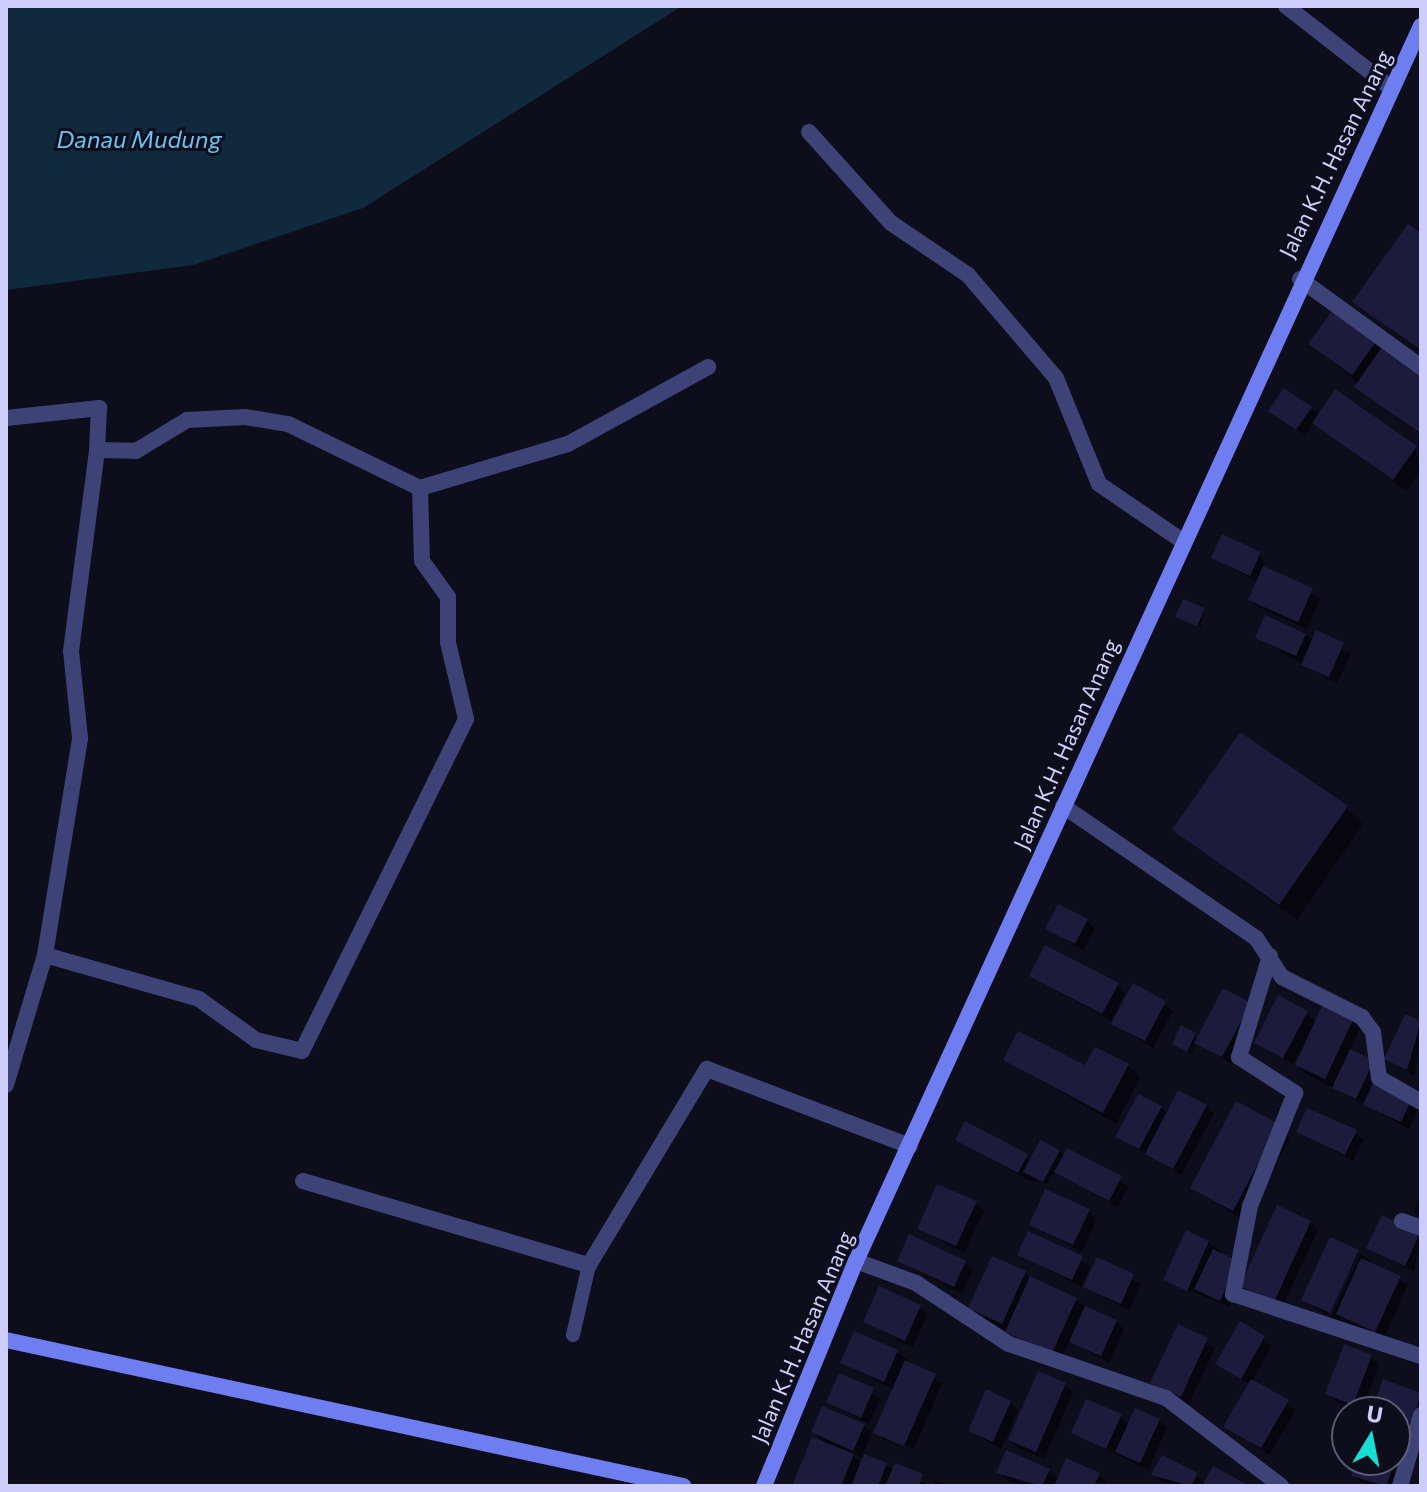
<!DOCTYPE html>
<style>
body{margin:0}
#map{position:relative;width:1427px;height:1492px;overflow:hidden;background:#0e0d1c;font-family:Commissioner,sans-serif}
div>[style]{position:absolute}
.water>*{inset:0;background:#11293c}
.shadow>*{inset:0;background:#0007}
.building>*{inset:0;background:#1d1b3b}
.service>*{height:14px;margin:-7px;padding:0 7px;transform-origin:7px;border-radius:7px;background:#3d4377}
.minor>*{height:16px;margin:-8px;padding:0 8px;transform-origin:8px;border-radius:8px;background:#3d4377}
.secondary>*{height:16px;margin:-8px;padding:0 8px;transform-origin:8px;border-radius:8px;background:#6e7ef1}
span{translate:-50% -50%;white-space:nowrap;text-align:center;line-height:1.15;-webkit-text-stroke:6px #0e0d1c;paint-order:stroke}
.street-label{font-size:22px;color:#cdcffa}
.water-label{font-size:24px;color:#65c5f0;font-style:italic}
.frame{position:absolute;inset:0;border:8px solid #cdcffa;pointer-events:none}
.north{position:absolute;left:1331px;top:1396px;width:80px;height:80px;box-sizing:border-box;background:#0e0d1c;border:2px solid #5a5b75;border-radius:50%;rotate:10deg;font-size:22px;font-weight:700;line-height:32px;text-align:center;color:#cdcffa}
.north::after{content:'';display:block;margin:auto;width:28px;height:36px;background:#16ded3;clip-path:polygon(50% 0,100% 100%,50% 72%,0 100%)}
</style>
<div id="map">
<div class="water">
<i style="clip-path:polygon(6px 6px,682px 6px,363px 208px,193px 265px,6px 290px)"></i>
</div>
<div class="shadow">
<i style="clip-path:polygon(1421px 235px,1421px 352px,1355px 302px)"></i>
<i style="clip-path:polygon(1374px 343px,1421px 377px,1421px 435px,1311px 344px)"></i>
<i style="clip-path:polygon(1310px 409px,1415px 448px,1421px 470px,1406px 491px,1314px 423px,1305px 436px,1271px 410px)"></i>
<i style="clip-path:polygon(1260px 553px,1265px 569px,1320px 598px,1307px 629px,1258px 607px,1250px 599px,1258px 582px,1213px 558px)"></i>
<i style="clip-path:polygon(1204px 610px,1201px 628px,1178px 616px)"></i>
<i style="clip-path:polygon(1305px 635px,1351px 653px,1337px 684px,1257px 637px)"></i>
<i style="clip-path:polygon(1347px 808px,1363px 824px,1297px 920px,1174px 830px)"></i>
<i style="clip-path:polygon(1087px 921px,1095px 929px,1083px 951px,1048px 928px)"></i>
<i style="clip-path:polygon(1031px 976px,1117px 985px,1125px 993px,1111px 1021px)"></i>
<i style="clip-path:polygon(1134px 986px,1173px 1011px,1153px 1048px,1114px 1024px)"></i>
<i style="clip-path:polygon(1224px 991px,1258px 1013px,1231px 1064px,1197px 1042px,1191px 1054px,1174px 1044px,1182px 1028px,1199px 1039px)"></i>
<i style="clip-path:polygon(1307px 1013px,1316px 1022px,1352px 1021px,1360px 1029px,1350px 1051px,1419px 1108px,1409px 1129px,1305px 1073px,1297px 1065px,1309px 1038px,1292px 1064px,1256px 1042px)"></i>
<i style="clip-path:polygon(1406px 1017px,1421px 1023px,1415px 1076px,1387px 1059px)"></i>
<i style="clip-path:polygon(1005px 1060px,1128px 1066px,1140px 1078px,1116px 1124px)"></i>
<i style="clip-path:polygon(1206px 1106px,1214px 1114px,1181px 1175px,1117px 1136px,1161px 1107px,1167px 1114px)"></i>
<i style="clip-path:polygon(1277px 1126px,1290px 1138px,1246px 1222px,1193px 1188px)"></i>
<i style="clip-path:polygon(1299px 1132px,1355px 1132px,1363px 1140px,1353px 1161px)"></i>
<i style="clip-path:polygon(958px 1140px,1032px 1160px,1059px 1151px,1129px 1186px,1117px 1207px,1054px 1170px,1047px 1184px,1026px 1179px)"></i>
<i style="clip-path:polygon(1421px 1195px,1421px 1216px,1414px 1210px)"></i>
<i style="clip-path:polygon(976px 1203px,984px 1211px,964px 1253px,919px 1228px)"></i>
<i style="clip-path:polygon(1089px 1211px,1097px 1219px,1082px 1252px,1031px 1224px)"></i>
<i style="clip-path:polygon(1310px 1222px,1318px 1230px,1282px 1308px,1239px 1283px,1229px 1307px,1165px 1280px,1208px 1242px,1248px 1273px)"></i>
<i style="clip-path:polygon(1029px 1234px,1090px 1266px,1081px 1287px,1020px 1255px)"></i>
<i style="clip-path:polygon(1421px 1236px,1414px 1272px,1369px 1247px,1419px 1234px)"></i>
<i style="clip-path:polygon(1331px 1240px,1359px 1253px,1327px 1315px,1303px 1300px)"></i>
<i style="clip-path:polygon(1360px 1254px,1408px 1285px,1384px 1338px,1331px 1317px)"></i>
<i style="clip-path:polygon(993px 1258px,1116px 1321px,1124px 1329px,1109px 1363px,1070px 1340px,1060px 1360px,978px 1316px,970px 1308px)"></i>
<i style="clip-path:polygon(1098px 1260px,1141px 1284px,1129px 1311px,1086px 1287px)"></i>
<i style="clip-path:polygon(899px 1261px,965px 1262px,973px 1270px,962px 1294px)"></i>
<i style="clip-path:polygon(919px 1306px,927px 1314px,913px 1348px,865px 1322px)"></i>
<i style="clip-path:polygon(1241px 1324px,1272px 1346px,1252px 1381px,1296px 1410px,1269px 1455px,1226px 1426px,1250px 1385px,1218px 1363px)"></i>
<i style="clip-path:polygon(1179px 1327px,1215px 1348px,1189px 1404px,1153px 1383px)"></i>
<i style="clip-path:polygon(evenodd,897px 1352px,942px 1384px,912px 1453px,875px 1432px,894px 1390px,842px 1363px,897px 1352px,882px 1435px,914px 1449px,912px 1452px,882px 1439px,882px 1435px)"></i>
<i style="clip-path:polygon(1371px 1357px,1379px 1365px,1361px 1412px,1336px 1402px,1328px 1394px)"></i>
<i style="clip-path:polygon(840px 1376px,881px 1398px,869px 1424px,828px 1401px)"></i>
<i style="clip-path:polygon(1384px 1382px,1421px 1395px,1420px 1431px,1395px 1422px,1395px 1412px,1374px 1410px)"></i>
<i style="clip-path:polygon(1065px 1385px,1073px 1393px,1044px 1459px,1018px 1448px,1010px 1440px)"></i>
<i style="clip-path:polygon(1010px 1402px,1018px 1410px,1001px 1449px,970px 1431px)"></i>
<i style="clip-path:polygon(1120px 1416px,1129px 1425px,1159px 1420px,1167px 1428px,1148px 1470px,1074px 1433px)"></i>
<i style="clip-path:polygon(evenodd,864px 1426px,872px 1434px,862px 1455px,932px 1486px,795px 1486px,827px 1445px,813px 1431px,864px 1426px,851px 1453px,864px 1458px,862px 1464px,851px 1453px)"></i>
<i style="clip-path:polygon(1395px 1438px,1410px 1448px,1397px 1486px,1361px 1483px,1353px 1475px,1359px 1460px,1395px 1460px)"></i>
<i style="clip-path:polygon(1049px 1471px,1059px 1480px,1099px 1475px,1107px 1483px,1017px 1486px,998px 1473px)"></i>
<i style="clip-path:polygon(1154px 1475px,1196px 1475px,1205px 1484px,1246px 1486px,1169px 1486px)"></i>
<i style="clip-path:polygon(935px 1480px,949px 1486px,933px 1486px)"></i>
</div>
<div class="building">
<i style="clip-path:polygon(1408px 224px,1421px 233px,1421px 350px,1352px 302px)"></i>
<i style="clip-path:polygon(1332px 311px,1376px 342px,1352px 375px,1308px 344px)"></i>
<i style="clip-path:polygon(1382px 347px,1421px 375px,1419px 432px,1354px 387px)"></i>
<i style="clip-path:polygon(1284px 388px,1312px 407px,1296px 430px,1268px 411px)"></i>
<i style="clip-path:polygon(1335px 389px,1417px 446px,1393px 480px,1312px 423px)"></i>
<i style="clip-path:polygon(1222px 534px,1261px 552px,1250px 576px,1211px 558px)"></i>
<i style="clip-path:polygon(1263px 566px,1313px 588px,1298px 622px,1248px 600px)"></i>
<i style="clip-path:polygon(1183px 599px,1205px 608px,1197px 626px,1175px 617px)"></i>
<i style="clip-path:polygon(1265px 615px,1306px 634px,1296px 656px,1255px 638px)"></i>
<i style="clip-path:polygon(1316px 630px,1344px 643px,1329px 677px,1301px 665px)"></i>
<i style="clip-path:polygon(1240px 732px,1348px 806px,1279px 905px,1172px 830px)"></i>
<i style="clip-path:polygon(1058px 904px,1088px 919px,1075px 944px,1045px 929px)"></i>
<i style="clip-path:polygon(1045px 945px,1119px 983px,1102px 1014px,1029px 976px)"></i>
<i style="clip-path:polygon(1133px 983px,1166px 1001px,1145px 1041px,1111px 1024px)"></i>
<i style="clip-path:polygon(1223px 988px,1251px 1003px,1222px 1057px,1194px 1043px)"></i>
<i style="clip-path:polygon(1278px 995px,1308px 1011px,1283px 1058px,1254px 1043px)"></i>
<i style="clip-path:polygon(1322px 1006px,1353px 1020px,1325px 1079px,1295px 1065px)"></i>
<i style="clip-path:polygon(1405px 1014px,1421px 1021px,1407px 1070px,1384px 1059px)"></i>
<i style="clip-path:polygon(1181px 1025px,1196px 1033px,1187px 1052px,1172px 1044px)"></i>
<i style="clip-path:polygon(1018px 1031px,1085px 1065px,1095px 1047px,1129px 1064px,1103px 1113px,1003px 1060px)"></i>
<i style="clip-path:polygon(1350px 1049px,1374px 1060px,1356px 1099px,1332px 1088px)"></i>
<i style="clip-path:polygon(1374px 1081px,1412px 1098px,1401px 1122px,1363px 1105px)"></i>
<i style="clip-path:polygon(1178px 1090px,1207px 1105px,1173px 1169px,1145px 1154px)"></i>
<i style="clip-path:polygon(1138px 1094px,1162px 1106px,1139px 1149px,1115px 1137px)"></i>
<i style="clip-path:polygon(1236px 1101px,1279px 1124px,1233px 1211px,1190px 1188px)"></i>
<i style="clip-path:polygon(1307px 1108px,1357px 1130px,1345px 1155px,1296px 1132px)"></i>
<i style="clip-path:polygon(965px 1121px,1028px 1154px,1018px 1173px,955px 1140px)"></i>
<i style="clip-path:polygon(1040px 1140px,1060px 1150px,1043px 1182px,1023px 1172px)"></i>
<i style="clip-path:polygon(1067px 1148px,1122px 1176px,1109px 1201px,1054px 1172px)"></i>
<i style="clip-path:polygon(937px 1184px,977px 1201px,956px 1246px,917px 1229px)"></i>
<i style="clip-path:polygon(1045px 1189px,1090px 1209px,1073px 1245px,1029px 1225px)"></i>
<i style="clip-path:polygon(1277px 1205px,1311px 1221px,1274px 1302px,1240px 1286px)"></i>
<i style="clip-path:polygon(1382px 1215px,1420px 1233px,1405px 1266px,1366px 1248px)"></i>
<i style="clip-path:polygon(1186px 1230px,1209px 1241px,1187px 1291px,1163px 1280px)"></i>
<i style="clip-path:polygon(1028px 1231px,1083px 1256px,1072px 1280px,1017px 1255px)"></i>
<i style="clip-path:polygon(909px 1234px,966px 1261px,954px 1287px,897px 1261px)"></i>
<i style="clip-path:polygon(1330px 1237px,1359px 1250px,1330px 1313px,1301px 1300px)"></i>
<i style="clip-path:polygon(1213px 1249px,1238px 1261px,1220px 1301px,1194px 1289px)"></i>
<i style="clip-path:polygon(992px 1256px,1026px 1271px,1002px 1324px,968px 1308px)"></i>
<i style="clip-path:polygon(1097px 1257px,1134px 1274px,1121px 1304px,1083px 1287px)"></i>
<i style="clip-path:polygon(1361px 1258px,1401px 1276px,1375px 1332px,1336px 1314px)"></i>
<i style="clip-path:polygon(1030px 1276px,1077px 1298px,1052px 1353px,1005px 1332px)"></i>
<i style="clip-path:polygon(879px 1286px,921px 1305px,905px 1341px,863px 1322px)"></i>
<i style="clip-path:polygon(1085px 1306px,1117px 1320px,1101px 1356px,1069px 1342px)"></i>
<i style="clip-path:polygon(1240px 1321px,1265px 1336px,1241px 1379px,1215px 1364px)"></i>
<i style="clip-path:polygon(1178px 1324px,1208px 1338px,1181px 1397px,1150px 1383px)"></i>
<i style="clip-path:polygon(854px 1331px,898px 1350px,884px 1382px,840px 1363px)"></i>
<i style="clip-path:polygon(1344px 1344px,1372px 1355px,1353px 1405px,1325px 1394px)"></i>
<i style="clip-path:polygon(905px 1360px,936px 1374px,904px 1446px,873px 1433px)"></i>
<i style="clip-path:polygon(1038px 1371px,1066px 1383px,1036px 1452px,1008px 1440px)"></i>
<i style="clip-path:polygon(839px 1373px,874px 1388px,861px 1418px,826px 1402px)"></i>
<i style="clip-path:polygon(1251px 1379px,1289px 1400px,1261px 1448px,1223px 1427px)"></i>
<i style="clip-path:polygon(1383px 1379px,1421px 1393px,1412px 1424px,1395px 1412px,1372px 1410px)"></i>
<i style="clip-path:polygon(986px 1389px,1011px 1401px,993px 1442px,968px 1431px)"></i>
<i style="clip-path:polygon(1086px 1399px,1122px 1414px,1106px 1449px,1071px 1433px)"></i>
<i style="clip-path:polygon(822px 1406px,865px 1424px,853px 1451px,811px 1432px)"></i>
<i style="clip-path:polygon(1135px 1408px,1160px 1419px,1140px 1463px,1115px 1452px)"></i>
<i style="clip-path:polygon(1395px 1435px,1404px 1438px,1386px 1486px,1351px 1476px,1356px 1460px,1395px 1460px)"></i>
<i style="clip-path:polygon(812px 1437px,854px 1454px,841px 1486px,792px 1486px)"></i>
<i style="clip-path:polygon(1006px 1450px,1050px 1469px,1042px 1486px,996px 1473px)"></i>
<i style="clip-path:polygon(864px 1454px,887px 1463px,878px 1486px,851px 1486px)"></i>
<i style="clip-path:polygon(1162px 1455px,1198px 1473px,1191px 1486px,1151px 1475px)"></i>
<i style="clip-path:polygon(1066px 1458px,1100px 1473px,1094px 1486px,1054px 1486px)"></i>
<i style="clip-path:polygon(895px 1463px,923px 1474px,919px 1486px,885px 1486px)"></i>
<i style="clip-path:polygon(1213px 1466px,1250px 1486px,1202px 1486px)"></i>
</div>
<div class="service">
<i style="left:573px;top:1335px;width:72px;rotate:-77.1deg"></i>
</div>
<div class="minor">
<i style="left:1286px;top:6px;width:133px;rotate:38deg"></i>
<i style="left:809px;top:132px;width:122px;rotate:48deg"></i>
<i style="left:891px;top:223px;width:93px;rotate:34deg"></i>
<i style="left:968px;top:275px;width:135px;rotate:49.5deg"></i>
<i style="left:1056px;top:378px;width:114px;rotate:67.9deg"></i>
<i style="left:1099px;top:484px;width:99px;rotate:34.3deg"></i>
<i style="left:1300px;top:279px;width:150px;rotate:36deg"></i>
<i style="left:6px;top:418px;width:94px;rotate:-6.1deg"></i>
<i style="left:99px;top:408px;width:42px;rotate:92.7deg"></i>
<i style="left:1063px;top:806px;width:234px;rotate:34.4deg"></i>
<i style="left:1256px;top:938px;width:47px;rotate:56.3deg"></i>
<i style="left:1282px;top:977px;width:89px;rotate:26.6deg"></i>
<i style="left:1362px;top:1017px;width:19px;rotate:54deg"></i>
<i style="left:1373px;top:1032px;width:46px;rotate:82.6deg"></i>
<i style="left:1379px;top:1078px;width:48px;rotate:29.7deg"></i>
<i style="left:45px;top:955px;width:160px;rotate:15.9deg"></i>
<i style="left:199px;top:999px;width:70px;rotate:35.7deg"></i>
<i style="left:256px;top:1040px;width:47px;rotate:13.4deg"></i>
<i style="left:302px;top:1051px;width:370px;rotate:-63.7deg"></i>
<i style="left:466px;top:719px;width:79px;rotate:-103.2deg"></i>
<i style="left:448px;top:642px;width:45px;rotate:-90deg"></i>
<i style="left:448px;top:597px;width:44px;rotate:-125.8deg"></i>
<i style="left:422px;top:561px;width:73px;rotate:-91.6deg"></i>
<i style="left:1270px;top:956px;width:106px;rotate:107.1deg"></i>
<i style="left:1239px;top:1057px;width:67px;rotate:32.7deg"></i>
<i style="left:1295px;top:1093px;width:122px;rotate:111.7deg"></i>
<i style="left:1250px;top:1206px;width:90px;rotate:100.9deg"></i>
<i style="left:1233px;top:1294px;width:198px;rotate:18.3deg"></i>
<i style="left:6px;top:1085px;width:136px;rotate:-73.3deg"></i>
<i style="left:45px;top:955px;width:220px;rotate:-80.8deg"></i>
<i style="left:80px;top:738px;width:87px;rotate:-95.9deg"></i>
<i style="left:71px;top:651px;width:203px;rotate:-82.6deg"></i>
<i style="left:97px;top:450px;width:39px;rotate:1deg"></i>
<i style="left:136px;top:451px;width:60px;rotate:-31.3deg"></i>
<i style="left:187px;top:420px;width:58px;rotate:-3deg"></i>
<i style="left:245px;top:417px;width:44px;rotate:9.2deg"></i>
<i style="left:288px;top:424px;width:147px;rotate:25.9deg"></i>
<i style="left:420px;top:488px;width:154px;rotate:-16.6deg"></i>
<i style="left:568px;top:444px;width:160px;rotate:-28.8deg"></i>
<i style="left:303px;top:1181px;width:298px;rotate:16.4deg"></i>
<i style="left:589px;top:1265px;width:229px;rotate:-59deg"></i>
<i style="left:707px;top:1069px;width:217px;rotate:20.8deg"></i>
<i style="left:1402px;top:1221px;width:20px;rotate:20deg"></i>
<i style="left:856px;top:1261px;width:64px;rotate:20.1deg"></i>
<i style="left:916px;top:1283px;width:111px;rotate:33.3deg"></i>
<i style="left:1009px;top:1344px;width:166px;rotate:19deg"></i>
<i style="left:1166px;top:1398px;width:145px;rotate:37.4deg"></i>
<i style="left:1400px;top:1486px;width:74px;rotate:-73.5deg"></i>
</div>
<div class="secondary">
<i style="left:6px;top:1340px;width:693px;rotate:12.17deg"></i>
<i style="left:764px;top:1486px;width:243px;rotate:-67.8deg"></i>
<i style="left:856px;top:1261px;width:1358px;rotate:-65.42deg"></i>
</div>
<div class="street-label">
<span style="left:1335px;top:154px;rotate:-64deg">Jalan K.H. Hasan Anang</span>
<span style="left:1066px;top:744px;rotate:-66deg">Jalan K.H. Hasan Anang</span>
<span style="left:802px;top:1337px;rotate:-67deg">Jalan K.H. Hasan Anang</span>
</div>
<div class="water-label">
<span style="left:139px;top:139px">Danau Mudung</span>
</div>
<div class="frame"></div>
<div class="north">U</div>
</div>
